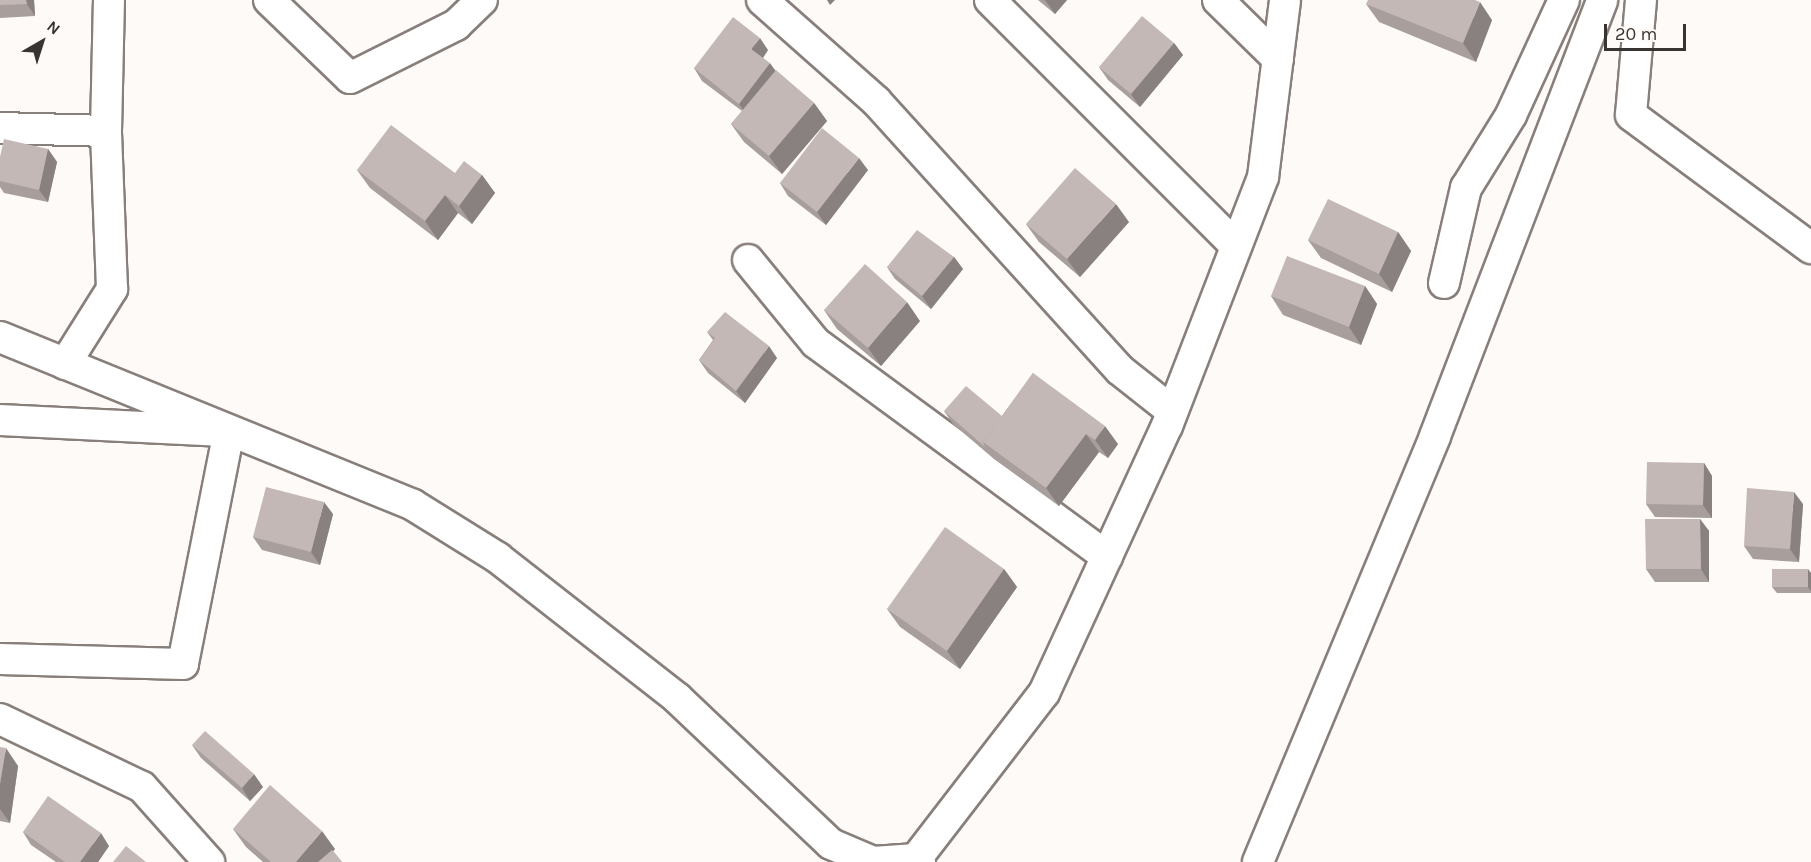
<!DOCTYPE html>
<style>
body{margin:0}
#map{position:relative;width:1811px;height:862px;overflow:hidden;background:#fefaf8;font-family:Karla,sans-serif}
div>[style]{position:absolute}
.roads{filter:drop-shadow(2px 0 #887f7b) drop-shadow(-2px 0 #887f7b) drop-shadow(0 2px #887f7b) drop-shadow(0 -2px #887f7b)}
.minor>*{height:30px;margin:-15px;padding:0 15px;transform-origin:15px;border-radius:15px;background:#fff}
.wall>*{inset:0;background:#a89e9c}
.shaded-wall>*{inset:0;background:#88817f}
.building>*{inset:0;background:#c3b8b5}
span{translate:-50% -50%;white-space:nowrap;text-align:center;line-height:1.15;-webkit-text-stroke:5px #fefaf8;paint-order:stroke}
.north{position:absolute;left:12px;top:12px;width:60px;height:60px;-webkit-text-stroke:4px #fefaf8;paint-order:stroke;rotate:39deg;font-size:16px;font-weight:700;line-height:24px;text-align:center;color:#383432}
.north::after{content:'';display:block;margin:auto;width:21px;height:27px;background:#383432;clip-path:polygon(50% 0,100% 100%,50% 72%,0 100%)}
.scale{position:absolute;left:1604px;top:24px;width:82px;height:27px;box-sizing:border-box;border:3px solid #383432;border-top:0;padding-left:8px;font-size:18px;line-height:21px;white-space:nowrap;color:#383432;-webkit-text-stroke:4px #fefaf8;paint-order:stroke}
</style>
<div id="map">
<div class="roads">
<div class="minor">
<i style="left:269px;top:0;width:112px;rotate:43.9deg"></i>
<i style="left:350px;top:78px;width:119px;rotate:-26.6deg"></i>
<i style="left:456px;top:25px;width:36px;rotate:-44deg"></i>
<i style="left:762px;top:0;width:152px;rotate:41.5deg"></i>
<i style="left:876px;top:101px;width:363px;rotate:47.8deg"></i>
<i style="left:1120px;top:370px;width:66px;rotate:38.3deg"></i>
<i style="left:990px;top:0;width:348px;rotate:45deg"></i>
<i style="left:1218px;top:0;width:84px;rotate:44.5deg"></i>
<i style="left:1641px;top:0;width:115px;rotate:95deg"></i>
<i style="left:1631px;top:115px;width:224px;rotate:36.5deg"></i>
<i style="left:0;top:128px;width:106px;rotate:1.6deg"></i>
<i style="left:748px;top:260px;width:107px;rotate:50.7deg"></i>
<i style="left:816px;top:343px;width:361px;rotate:36.3deg"></i>
<i style="left:1444px;top:283px;width:98px;rotate:-77deg"></i>
<i style="left:1466px;top:188px;width:86px;rotate:-58.3deg"></i>
<i style="left:1511px;top:115px;width:127px;rotate:-65.3deg"></i>
<i style="left:0;top:337px;width:446px;rotate:22.1deg"></i>
<i style="left:413px;top:505px;width:100px;rotate:31.9deg"></i>
<i style="left:498px;top:558px;width:227px;rotate:38deg"></i>
<i style="left:677px;top:698px;width:212px;rotate:43.5deg"></i>
<i style="left:831px;top:844px;width:46px;rotate:23.2deg"></i>
<i style="left:873px;top:862px;width:43px;rotate:-4deg"></i>
<i style="left:65px;top:364px;width:89px;rotate:-57.9deg"></i>
<i style="left:112px;top:289px;width:158px;rotate:-92.2deg"></i>
<i style="left:106px;top:131px;width:131px;rotate:-88.7deg"></i>
<i style="left:0;top:420px;width:229px;rotate:2.8deg"></i>
<i style="left:229px;top:431px;width:237px;rotate:101.2deg"></i>
<i style="left:183px;top:664px;width:183px;rotate:-178.4deg"></i>
<i style="left:0;top:719px;width:157px;rotate:25.6deg"></i>
<i style="left:142px;top:787px;width:101px;rotate:48.2deg"></i>
<i style="left:920px;top:862px;width:5px;rotate:-143deg"></i>
<i style="left:916px;top:859px;width:210px;rotate:-52.4deg"></i>
<i style="left:1044px;top:693px;width:294px;rotate:-65.3deg"></i>
<i style="left:1167px;top:426px;width:267px;rotate:-68.9deg"></i>
<i style="left:1263px;top:177px;width:178px;rotate:-82.9deg"></i>
<i style="left:1258px;top:862px;width:461px;rotate:-67.4deg"></i>
<i style="left:1435px;top:436px;width:467px;rotate:-69deg"></i>
</div>
</div>
<div class="wall">
<i style="clip-path:polygon(0 0,34px 0,35px 16px,0 18px)"></i>
<i style="clip-path:polygon(1038px 0,1067px 0,1055px 14px)"></i>
<i style="clip-path:polygon(1366px 4px,1492px 20px,1476px 62px,1379px 22px)"></i>
<i style="clip-path:polygon(1174px 43px,1183px 55px,1140px 107px,1108px 80px,1099px 67px)"></i>
<i style="clip-path:polygon(768px 50px,763px 58px,776px 71px,814px 103px,827px 121px,782px 174px,744px 142px,731px 124px,742px 111px,702px 81px,694px 68px)"></i>
<i style="clip-path:polygon(48px 149px,57px 162px,48px 202px,4px 193px,0 187px,0 157px)"></i>
<i style="clip-path:polygon(357px 170px,482px 175px,495px 193px,472px 224px,458px 213px,438px 240px,370px 188px)"></i>
<i style="clip-path:polygon(868px 170px,826px 225px,788px 196px,780px 183px)"></i>
<i style="clip-path:polygon(1129px 222px,1080px 277px,1039px 242px,1026px 224px)"></i>
<i style="clip-path:polygon(1398px 232px,1411px 251px,1392px 292px,1321px 258px,1308px 240px)"></i>
<i style="clip-path:polygon(954px 257px,963px 269px,931px 309px,895px 279px,887px 267px)"></i>
<i style="clip-path:polygon(1365px 286px,1377px 304px,1361px 345px,1283px 315px,1271px 296px)"></i>
<i style="clip-path:polygon(824px 310px,920px 321px,881px 366px,837px 329px)"></i>
<i style="clip-path:polygon(707px 332px,777px 358px,745px 403px,708px 373px,699px 360px,713px 340px)"></i>
<i style="clip-path:polygon(1033px 373px,1118px 444px,1108px 458px,1099px 452px,1059px 506px,994px 459px,953px 424px,944px 411px,1002px 416px)"></i>
<i style="clip-path:polygon(1704px 463px,1712px 476px,1712px 518px,1655px 517px,1646px 504px)"></i>
<i style="clip-path:polygon(1803px 504px,1799px 562px,1753px 559px,1744px 546px)"></i>
<i style="clip-path:polygon(333px 514px,320px 565px,262px 550px,253px 537px)"></i>
<i style="clip-path:polygon(1700px 519px,1709px 531px,1709px 582px,1655px 582px,1646px 569px)"></i>
<i style="clip-path:polygon(1004px 569px,1017px 587px,960px 669px,900px 627px,887px 609px)"></i>
<i style="clip-path:polygon(1811px 573px,1811px 593px,1777px 593px,1772px 587px)"></i>
<i style="clip-path:polygon(192px 745px,263px 787px,250px 801px,201px 758px)"></i>
<i style="clip-path:polygon(0 747px,18px 766px,10px 823px,0 821px)"></i>
<i style="clip-path:polygon(233px 829px,335px 849px,333px 851px,342px 862px,263px 862px,246px 847px)"></i>
<i style="clip-path:polygon(23px 832px,109px 846px,98px 862px,56px 862px,31px 845px)"></i>
</div>
<div class="shaded-wall">
<i style="clip-path:polygon(26px 0,34px 0,35px 16px,27px 4px)"></i>
<i style="clip-path:polygon(827px 0,835px 0,830px 5px)"></i>
<i style="clip-path:polygon(1045px 0,1067px 0,1055px 14px)"></i>
<i style="clip-path:polygon(1480px 2px,1492px 20px,1476px 62px,1463px 43px)"></i>
<i style="clip-path:polygon(760px 38px,768px 50px,760px 62px,751px 49px)"></i>
<i style="clip-path:polygon(1174px 43px,1183px 55px,1140px 107px,1131px 94px)"></i>
<i style="clip-path:polygon(770px 63px,779px 76px,748px 116px,739px 104px)"></i>
<i style="clip-path:polygon(814px 103px,827px 121px,782px 174px,769px 156px)"></i>
<i style="clip-path:polygon(48px 149px,57px 162px,48px 202px,39px 190px)"></i>
<i style="clip-path:polygon(859px 158px,868px 170px,826px 225px,817px 212px)"></i>
<i style="clip-path:polygon(482px 175px,495px 193px,472px 224px,459px 206px)"></i>
<i style="clip-path:polygon(445px 195px,458px 213px,438px 240px,425px 221px)"></i>
<i style="clip-path:polygon(1116px 204px,1129px 222px,1080px 277px,1067px 259px)"></i>
<i style="clip-path:polygon(1398px 232px,1411px 251px,1392px 292px,1379px 274px)"></i>
<i style="clip-path:polygon(954px 257px,963px 269px,931px 309px,922px 296px)"></i>
<i style="clip-path:polygon(1365px 286px,1377px 304px,1361px 345px,1349px 327px)"></i>
<i style="clip-path:polygon(907px 302px,920px 321px,881px 366px,868px 348px)"></i>
<i style="clip-path:polygon(769px 346px,777px 358px,745px 403px,736px 391px)"></i>
<i style="clip-path:polygon(1105px 426px,1118px 444px,1108px 458px,1095px 440px)"></i>
<i style="clip-path:polygon(1086px 434px,1099px 452px,1059px 506px,1046px 488px)"></i>
<i style="clip-path:polygon(1704px 463px,1712px 476px,1712px 518px,1703px 505px)"></i>
<i style="clip-path:polygon(1794px 492px,1803px 504px,1799px 562px,1790px 549px)"></i>
<i style="clip-path:polygon(324px 502px,333px 514px,320px 565px,311px 552px)"></i>
<i style="clip-path:polygon(1700px 519px,1709px 531px,1709px 582px,1701px 569px)"></i>
<i style="clip-path:polygon(1004px 569px,1017px 587px,960px 669px,947px 651px)"></i>
<i style="clip-path:polygon(1808px 569px,1811px 573px,1811px 591px,1808px 587px)"></i>
<i style="clip-path:polygon(6px 748px,18px 766px,10px 823px,0 809px,0 784px)"></i>
<i style="clip-path:polygon(254px 774px,263px 787px,250px 801px,242px 788px)"></i>
<i style="clip-path:polygon(322px 831px,335px 849px,324px 862px,296px 862px)"></i>
<i style="clip-path:polygon(101px 833px,109px 846px,98px 862px,80px 862px)"></i>
</div>
<div class="building">
<i style="clip-path:polygon(0 0,26px 0,27px 4px,0 5px)"></i>
<i style="clip-path:polygon(1368px 0,1475px 0,1480px 2px,1463px 43px,1366px 4px)"></i>
<i style="clip-path:polygon(1142px 16px,1174px 43px,1131px 94px,1099px 67px)"></i>
<i style="clip-path:polygon(733px 17px,760px 38px,751px 49px,770px 63px,739px 104px,694px 68px)"></i>
<i style="clip-path:polygon(776px 70px,814px 103px,769px 156px,731px 124px)"></i>
<i style="clip-path:polygon(391px 125px,455px 173px,464px 161px,482px 175px,459px 206px,445px 195px,425px 221px,357px 170px)"></i>
<i style="clip-path:polygon(822px 128px,859px 158px,817px 212px,780px 183px)"></i>
<i style="clip-path:polygon(4px 139px,48px 149px,39px 190px,0 181px,0 157px)"></i>
<i style="clip-path:polygon(1075px 168px,1116px 204px,1067px 259px,1026px 224px)"></i>
<i style="clip-path:polygon(1328px 199px,1398px 232px,1379px 274px,1308px 240px)"></i>
<i style="clip-path:polygon(917px 230px,954px 257px,922px 296px,887px 267px)"></i>
<i style="clip-path:polygon(1287px 256px,1365px 286px,1349px 327px,1271px 296px)"></i>
<i style="clip-path:polygon(865px 264px,907px 302px,868px 348px,824px 310px)"></i>
<i style="clip-path:polygon(725px 312px,769px 346px,736px 391px,699px 360px,715px 338px,707px 332px)"></i>
<i style="clip-path:polygon(1033px 373px,1105px 426px,1095px 440px,1086px 434px,1046px 488px,983px 442px)"></i>
<i style="clip-path:polygon(966px 386px,1002px 416px,983px 442px,985px 447px,944px 411px)"></i>
<i style="clip-path:polygon(1647px 462px,1704px 463px,1703px 505px,1646px 504px)"></i>
<i style="clip-path:polygon(266px 487px,324px 502px,311px 552px,253px 537px)"></i>
<i style="clip-path:polygon(1747px 488px,1794px 492px,1790px 549px,1744px 546px)"></i>
<i style="clip-path:polygon(1645px 519px,1700px 519px,1701px 569px,1646px 569px)"></i>
<i style="clip-path:polygon(945px 527px,1004px 569px,947px 651px,887px 609px)"></i>
<i style="clip-path:polygon(1772px 569px,1808px 569px,1808px 587px,1772px 587px)"></i>
<i style="clip-path:polygon(205px 731px,254px 774px,242px 788px,192px 745px)"></i>
<i style="clip-path:polygon(0 747px,6px 748px,0 784px)"></i>
<i style="clip-path:polygon(270px 785px,322px 831px,296px 862px,271px 862px,233px 829px)"></i>
<i style="clip-path:polygon(48px 796px,101px 833px,80px 862px,65px 862px,23px 832px)"></i>
<i style="clip-path:polygon(126px 846px,146px 862px,113px 862px)"></i>
<i style="clip-path:polygon(332px 850px,342px 862px,318px 862px)"></i>
</div>
<div class="north">N</div>
<div class="scale">20 m</div>
</div>
